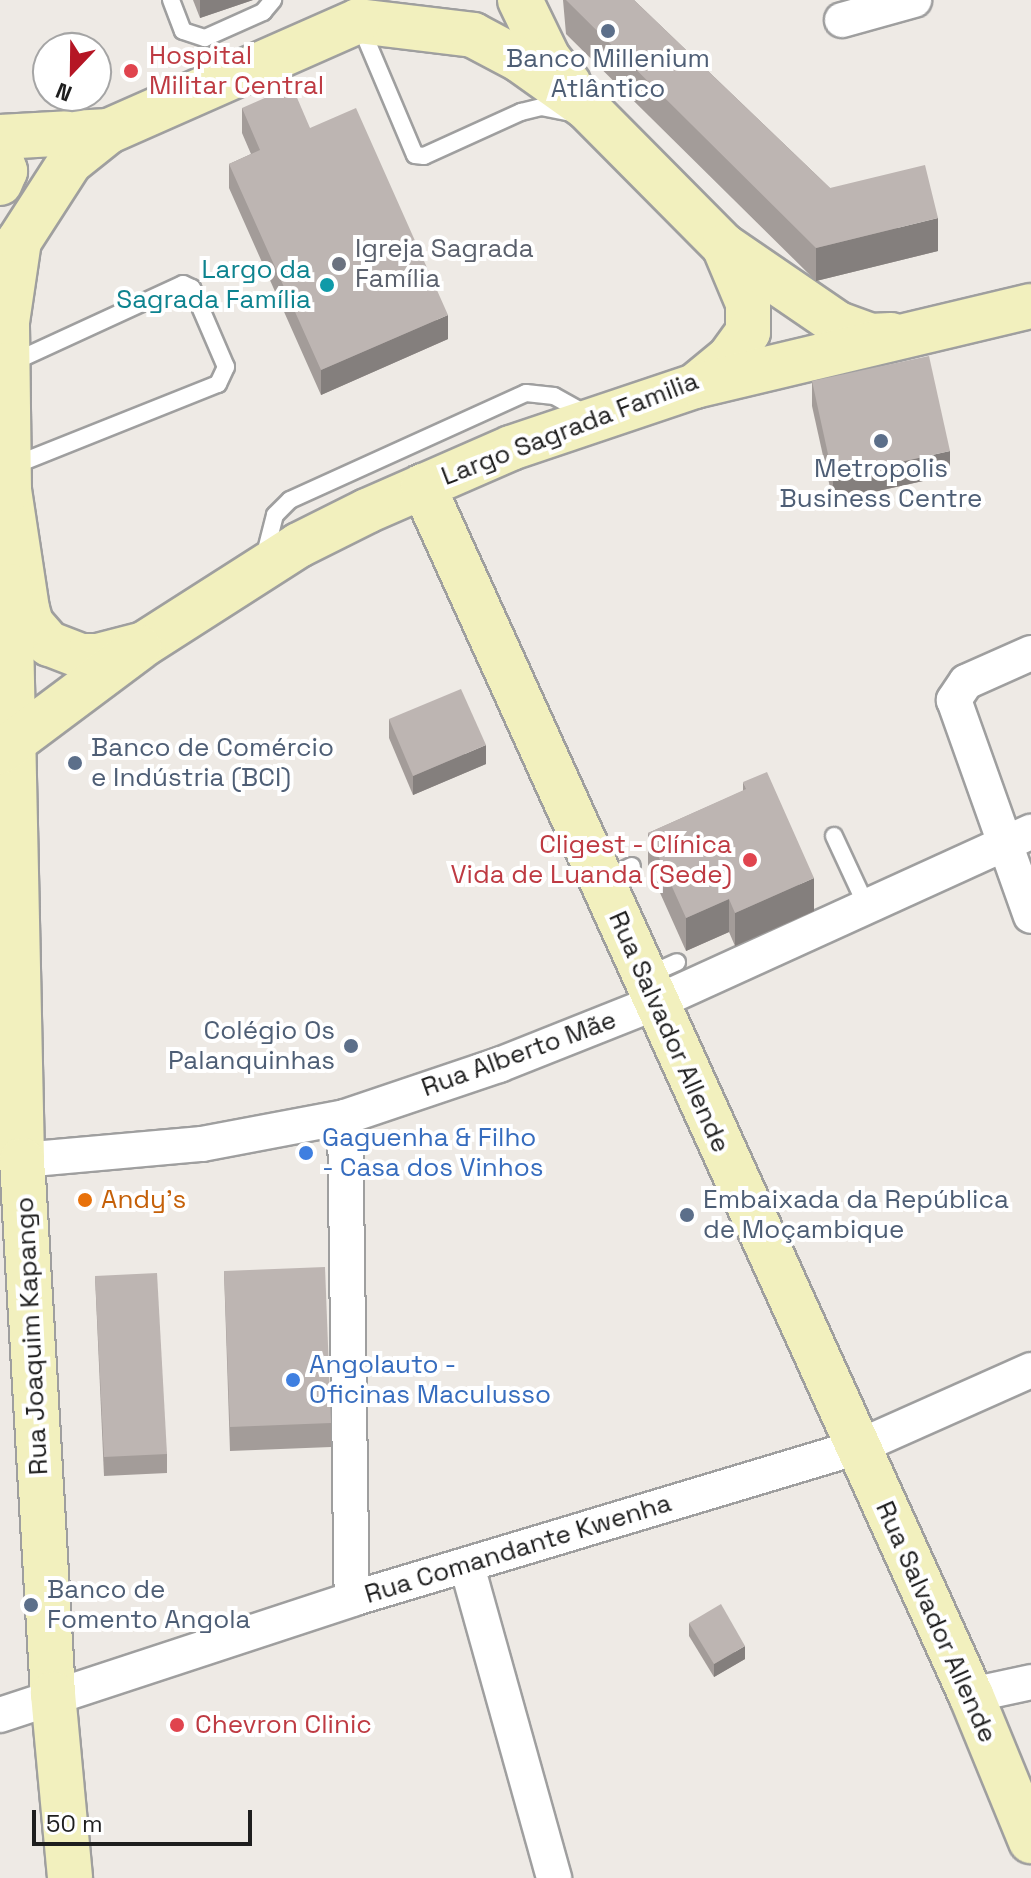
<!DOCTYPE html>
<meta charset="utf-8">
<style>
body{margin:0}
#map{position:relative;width:1031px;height:1878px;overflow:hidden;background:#eeeae5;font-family:"Space Grotesk",sans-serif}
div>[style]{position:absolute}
.roads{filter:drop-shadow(2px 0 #9f9f9f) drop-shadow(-2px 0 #9f9f9f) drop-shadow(0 2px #9f9f9f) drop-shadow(0 -2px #9f9f9f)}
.lane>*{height:16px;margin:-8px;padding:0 8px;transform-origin:8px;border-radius:8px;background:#fff}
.street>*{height:34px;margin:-17px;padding:0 17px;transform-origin:17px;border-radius:17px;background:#fff}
.secondary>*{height:44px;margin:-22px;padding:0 22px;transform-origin:22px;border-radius:22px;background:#f2f0be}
.wall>*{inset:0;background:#a39c99}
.shaded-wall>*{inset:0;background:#847f7d}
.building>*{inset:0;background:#bdb5b2}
.dots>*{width:22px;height:22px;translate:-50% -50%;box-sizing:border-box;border:4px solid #fff;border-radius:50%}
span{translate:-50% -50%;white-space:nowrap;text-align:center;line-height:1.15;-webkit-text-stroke:8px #fff;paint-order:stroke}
.health-label{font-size:26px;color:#be3a42}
.left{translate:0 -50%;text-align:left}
.right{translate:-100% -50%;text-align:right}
.service-label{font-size:26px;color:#4e5e75}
.worship-label{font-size:26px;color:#5b616d}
.culture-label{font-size:26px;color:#0d838f}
.street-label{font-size:26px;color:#1e1e1e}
.shop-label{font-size:26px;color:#366cbe}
.food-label{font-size:26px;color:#c56008}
.north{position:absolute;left:32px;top:32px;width:80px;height:80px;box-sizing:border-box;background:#fff;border:2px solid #a5a5a5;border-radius:50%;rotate:202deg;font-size:22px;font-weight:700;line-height:32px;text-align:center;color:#1e1e1e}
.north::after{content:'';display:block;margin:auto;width:28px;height:36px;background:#b51625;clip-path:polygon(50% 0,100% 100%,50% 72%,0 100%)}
.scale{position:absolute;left:32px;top:1810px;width:220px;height:36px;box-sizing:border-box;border:4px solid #1e1e1e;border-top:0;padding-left:10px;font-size:24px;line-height:28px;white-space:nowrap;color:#1e1e1e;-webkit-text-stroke:6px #fff;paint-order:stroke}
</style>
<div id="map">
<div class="roads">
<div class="lane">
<i style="left:171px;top:0;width:33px;rotate:69deg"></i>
<i style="left:183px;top:31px;width:23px;rotate:18deg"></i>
<i style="left:205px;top:38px;width:64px;rotate:-24.1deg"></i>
<i style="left:263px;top:12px;width:16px;rotate:-50deg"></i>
<i style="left:360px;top:25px;width:141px;rotate:67.1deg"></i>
<i style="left:415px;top:155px;width:9px;rotate:6deg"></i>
<i style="left:424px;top:156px;width:107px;rotate:-24.4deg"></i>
<i style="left:521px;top:112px;width:21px;rotate:-14deg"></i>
<i style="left:541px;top:107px;width:32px;rotate:11deg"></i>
<i style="left:10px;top:467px;width:224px;rotate:-21.8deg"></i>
<i style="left:218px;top:384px;width:19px;rotate:-65deg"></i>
<i style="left:226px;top:367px;width:86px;rotate:-113.3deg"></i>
<i style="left:192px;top:288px;width:10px;rotate:-156deg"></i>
<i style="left:183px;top:284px;width:189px;rotate:155.3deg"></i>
<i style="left:264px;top:558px;width:44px;rotate:-75.7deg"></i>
<i style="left:275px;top:515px;width:21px;rotate:-45deg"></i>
<i style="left:290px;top:500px;width:259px;rotate:-24.4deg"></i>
<i style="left:526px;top:393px;width:28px;rotate:6deg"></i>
<i style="left:554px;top:396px;width:39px;rotate:29deg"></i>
<i style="left:834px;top:836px;width:76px;rotate:65.1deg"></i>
<i style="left:603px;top:880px;width:32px;rotate:-26deg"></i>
<i style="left:646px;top:976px;width:34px;rotate:-24deg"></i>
</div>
<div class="street">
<i style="left:842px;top:20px;width:75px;rotate:-15.5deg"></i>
<i style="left:1031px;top:653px;width:71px;rotate:156deg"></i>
<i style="left:966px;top:682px;width:22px;rotate:124deg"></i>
<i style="left:954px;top:700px;width:229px;rotate:70.4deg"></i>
<i style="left:345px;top:1117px;width:482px;rotate:89.2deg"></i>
<i style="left:22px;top:1160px;width:181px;rotate:-5.1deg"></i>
<i style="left:202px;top:1144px;width:146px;rotate:-10.7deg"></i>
<i style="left:345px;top:1117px;width:163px;rotate:-18.7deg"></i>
<i style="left:499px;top:1065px;width:168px;rotate:-21.7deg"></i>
<i style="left:655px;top:1003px;width:413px;rotate:-24.5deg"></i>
<i style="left:467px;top:1566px;width:324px;rotate:74.4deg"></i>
<i style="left:971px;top:1695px;width:61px;rotate:-12.2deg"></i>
<i style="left:0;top:1715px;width:371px;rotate:-18.2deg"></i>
<i style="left:352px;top:1599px;width:528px;rotate:-16.72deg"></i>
<i style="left:858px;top:1447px;width:189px;rotate:-24deg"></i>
</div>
<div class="secondary">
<i style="left:520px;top:0;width:64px;rotate:64.2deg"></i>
<i style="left:548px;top:58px;width:33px;rotate:51deg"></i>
<i style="left:358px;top:21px;width:116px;rotate:6.9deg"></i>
<i style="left:473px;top:35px;width:53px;rotate:28deg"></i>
<i style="left:520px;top:60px;width:82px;rotate:35.6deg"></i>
<i style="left:587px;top:108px;width:194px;rotate:45.2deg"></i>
<i style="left:724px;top:246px;width:62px;rotate:67.2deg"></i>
<i style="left:748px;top:303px;width:29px;rotate:90deg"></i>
<i style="left:748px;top:332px;width:32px;rotate:126deg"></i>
<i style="left:729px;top:358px;width:44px;rotate:140.5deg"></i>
<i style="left:695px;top:386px;width:194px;rotate:161.4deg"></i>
<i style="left:511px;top:448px;width:157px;rotate:156.4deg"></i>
<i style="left:367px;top:511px;width:76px;rotate:153.4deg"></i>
<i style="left:299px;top:545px;width:184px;rotate:147.4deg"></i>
<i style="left:144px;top:644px;width:48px;rotate:165.4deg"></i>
<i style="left:98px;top:656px;width:17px;rotate:180deg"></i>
<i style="left:81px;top:656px;width:34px;rotate:-159deg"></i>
<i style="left:49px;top:644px;width:28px;rotate:-131deg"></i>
<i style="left:31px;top:623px;width:15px;rotate:-106deg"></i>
<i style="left:27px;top:609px;width:120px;rotate:-98.6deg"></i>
<i style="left:9px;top:490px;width:168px;rotate:-90.7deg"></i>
<i style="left:7px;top:322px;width:82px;rotate:-81.6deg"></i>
<i style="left:19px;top:241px;width:94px;rotate:-57.2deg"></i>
<i style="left:70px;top:162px;width:50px;rotate:-38.5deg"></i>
<i style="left:109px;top:131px;width:272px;rotate:-23.8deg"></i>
<i style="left:0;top:137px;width:109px;rotate:-3.2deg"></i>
<i style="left:0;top:157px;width:15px;rotate:70deg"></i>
<i style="left:5px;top:171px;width:13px;rotate:113deg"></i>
<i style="left:724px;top:246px;width:138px;rotate:34.4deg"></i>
<i style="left:838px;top:324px;width:35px;rotate:20deg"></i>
<i style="left:871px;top:336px;width:20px;rotate:-3deg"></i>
<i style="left:699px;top:385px;width:341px;rotate:-13.4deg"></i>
<i style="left:423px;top:486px;width:1327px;rotate:65.62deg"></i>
<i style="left:971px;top:1695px;width:158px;rotate:67.7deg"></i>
<i style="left:10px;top:586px;width:574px;rotate:88.8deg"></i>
<i style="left:22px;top:1160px;width:535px;rotate:86.68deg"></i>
<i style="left:53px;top:1694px;width:185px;rotate:84.7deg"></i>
<i style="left:0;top:752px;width:174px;rotate:-36.8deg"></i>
</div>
</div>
<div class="wall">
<i style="clip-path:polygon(193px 0,253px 0,200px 18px)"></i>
<i style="clip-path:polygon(563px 0,634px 0,830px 188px,938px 251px,816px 281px,566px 34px)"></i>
<i style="clip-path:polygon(242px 108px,310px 128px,448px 339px,321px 395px,229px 188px,229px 164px,251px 154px,242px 133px)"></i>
<i style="clip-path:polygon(812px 381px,950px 475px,833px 501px,812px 406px)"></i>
<i style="clip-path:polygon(389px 719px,486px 764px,413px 795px,389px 738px)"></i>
<i style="clip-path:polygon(743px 782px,814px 911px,735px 946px,729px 932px,686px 951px,648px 866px,648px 833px,743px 791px)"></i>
<i style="clip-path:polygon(224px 1271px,331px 1423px,331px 1447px,230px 1451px)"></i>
<i style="clip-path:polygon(95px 1276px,167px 1454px,167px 1473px,104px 1476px)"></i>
<i style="clip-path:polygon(689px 1623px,745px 1659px,714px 1677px,689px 1636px)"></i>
</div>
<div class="shaded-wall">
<i style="clip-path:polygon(200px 0,253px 0,200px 18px)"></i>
<i style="clip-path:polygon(938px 218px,938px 251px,816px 281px,816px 248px)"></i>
<i style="clip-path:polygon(448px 315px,448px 339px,321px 395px,321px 370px)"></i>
<i style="clip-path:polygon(950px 451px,950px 475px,833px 501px,833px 477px)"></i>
<i style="clip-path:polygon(486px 745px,486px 764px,413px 795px,413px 776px)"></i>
<i style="clip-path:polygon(814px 878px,814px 911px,735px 946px,735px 913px)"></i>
<i style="clip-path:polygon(729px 899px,729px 932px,686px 951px,686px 918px)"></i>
<i style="clip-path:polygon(745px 1646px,745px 1659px,714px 1677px,714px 1664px)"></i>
</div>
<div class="building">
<i style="clip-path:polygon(566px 0,634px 0,830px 188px,925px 165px,938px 218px,816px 248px)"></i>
<i style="clip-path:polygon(292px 86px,310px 128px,356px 108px,448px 315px,321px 370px,229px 164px,260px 150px,242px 108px)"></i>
<i style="clip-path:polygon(929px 356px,950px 451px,833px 477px,812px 381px)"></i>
<i style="clip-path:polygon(461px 689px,486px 745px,413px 776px,389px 719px)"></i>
<i style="clip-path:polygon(767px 772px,814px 878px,735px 913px,729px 899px,686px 918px,648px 833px,746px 789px,743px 782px)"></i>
<i style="clip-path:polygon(325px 1267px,331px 1423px,230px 1427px,224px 1271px)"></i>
<i style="clip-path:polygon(157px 1273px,167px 1454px,104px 1457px,95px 1276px)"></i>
<i style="clip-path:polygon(721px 1604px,745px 1646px,714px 1664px,689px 1623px)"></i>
</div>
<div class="dots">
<i style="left:608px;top:31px;background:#5c6f8a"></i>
<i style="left:131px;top:71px;background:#e0444e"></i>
<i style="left:339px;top:264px;background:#6b7280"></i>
<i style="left:327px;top:285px;background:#0f9aa8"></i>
<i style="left:881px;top:441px;background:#5c6f8a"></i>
<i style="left:75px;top:763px;background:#5c6f8a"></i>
<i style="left:750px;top:860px;background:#e0444e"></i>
<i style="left:351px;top:1046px;background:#5c6f8a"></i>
<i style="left:306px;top:1153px;background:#3f7fe0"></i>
<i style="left:85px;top:1200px;background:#e8710a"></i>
<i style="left:687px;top:1215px;background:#5c6f8a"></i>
<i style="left:293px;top:1380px;background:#3f7fe0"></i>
<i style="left:31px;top:1605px;background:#5c6f8a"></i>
<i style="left:177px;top:1725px;background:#e0444e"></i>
</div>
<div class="health-label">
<span class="left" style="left:149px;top:71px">Hospital<br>Militar Central</span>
<span class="right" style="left:732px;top:860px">Cligest - Clínica<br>Vida de Luanda (Sede)</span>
<span class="left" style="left:195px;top:1725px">Chevron Clinic</span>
</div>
<div class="service-label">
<span style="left:608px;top:74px">Banco Millenium<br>Atlântico</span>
<span style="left:881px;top:484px">Metropolis<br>Business Centre</span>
<span class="left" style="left:91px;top:763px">Banco de Comércio<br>e Indústria (BCI)</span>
<span class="right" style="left:335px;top:1046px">Colégio Os<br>Palanquinhas</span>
<span class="left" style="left:703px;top:1215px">Embaixada da República<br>de Moçambique</span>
<span class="left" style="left:47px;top:1605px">Banco de<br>Fomento Angola</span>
</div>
<div class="worship-label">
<span class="left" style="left:355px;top:264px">Igreja Sagrada<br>Família</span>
</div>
<div class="culture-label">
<span class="right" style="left:311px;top:285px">Largo da<br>Sagrada Família</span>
</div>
<div class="street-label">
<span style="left:570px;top:429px;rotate:-21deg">Largo Sagrada Familia</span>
<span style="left:669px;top:1032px;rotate:66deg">Rua Salvador Allende</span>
<span style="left:519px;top:1054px;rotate:-20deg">Rua Alberto Mãe</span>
<span style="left:32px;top:1336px;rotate:-93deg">Rua Joaquim Kapango</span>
<span style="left:518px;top:1549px;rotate:-17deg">Rua Comandante Kwenha</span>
<span style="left:936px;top:1622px;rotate:66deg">Rua Salvador Allende</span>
</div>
<div class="shop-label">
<span class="left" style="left:322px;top:1153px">Gaguenha &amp; Filho<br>- Casa dos Vinhos</span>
<span class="left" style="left:309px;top:1380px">Angolauto -<br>Oficinas Maculusso</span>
</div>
<div class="food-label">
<span class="left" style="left:101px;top:1200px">Andy’s</span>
</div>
<div class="north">N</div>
<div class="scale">50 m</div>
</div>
